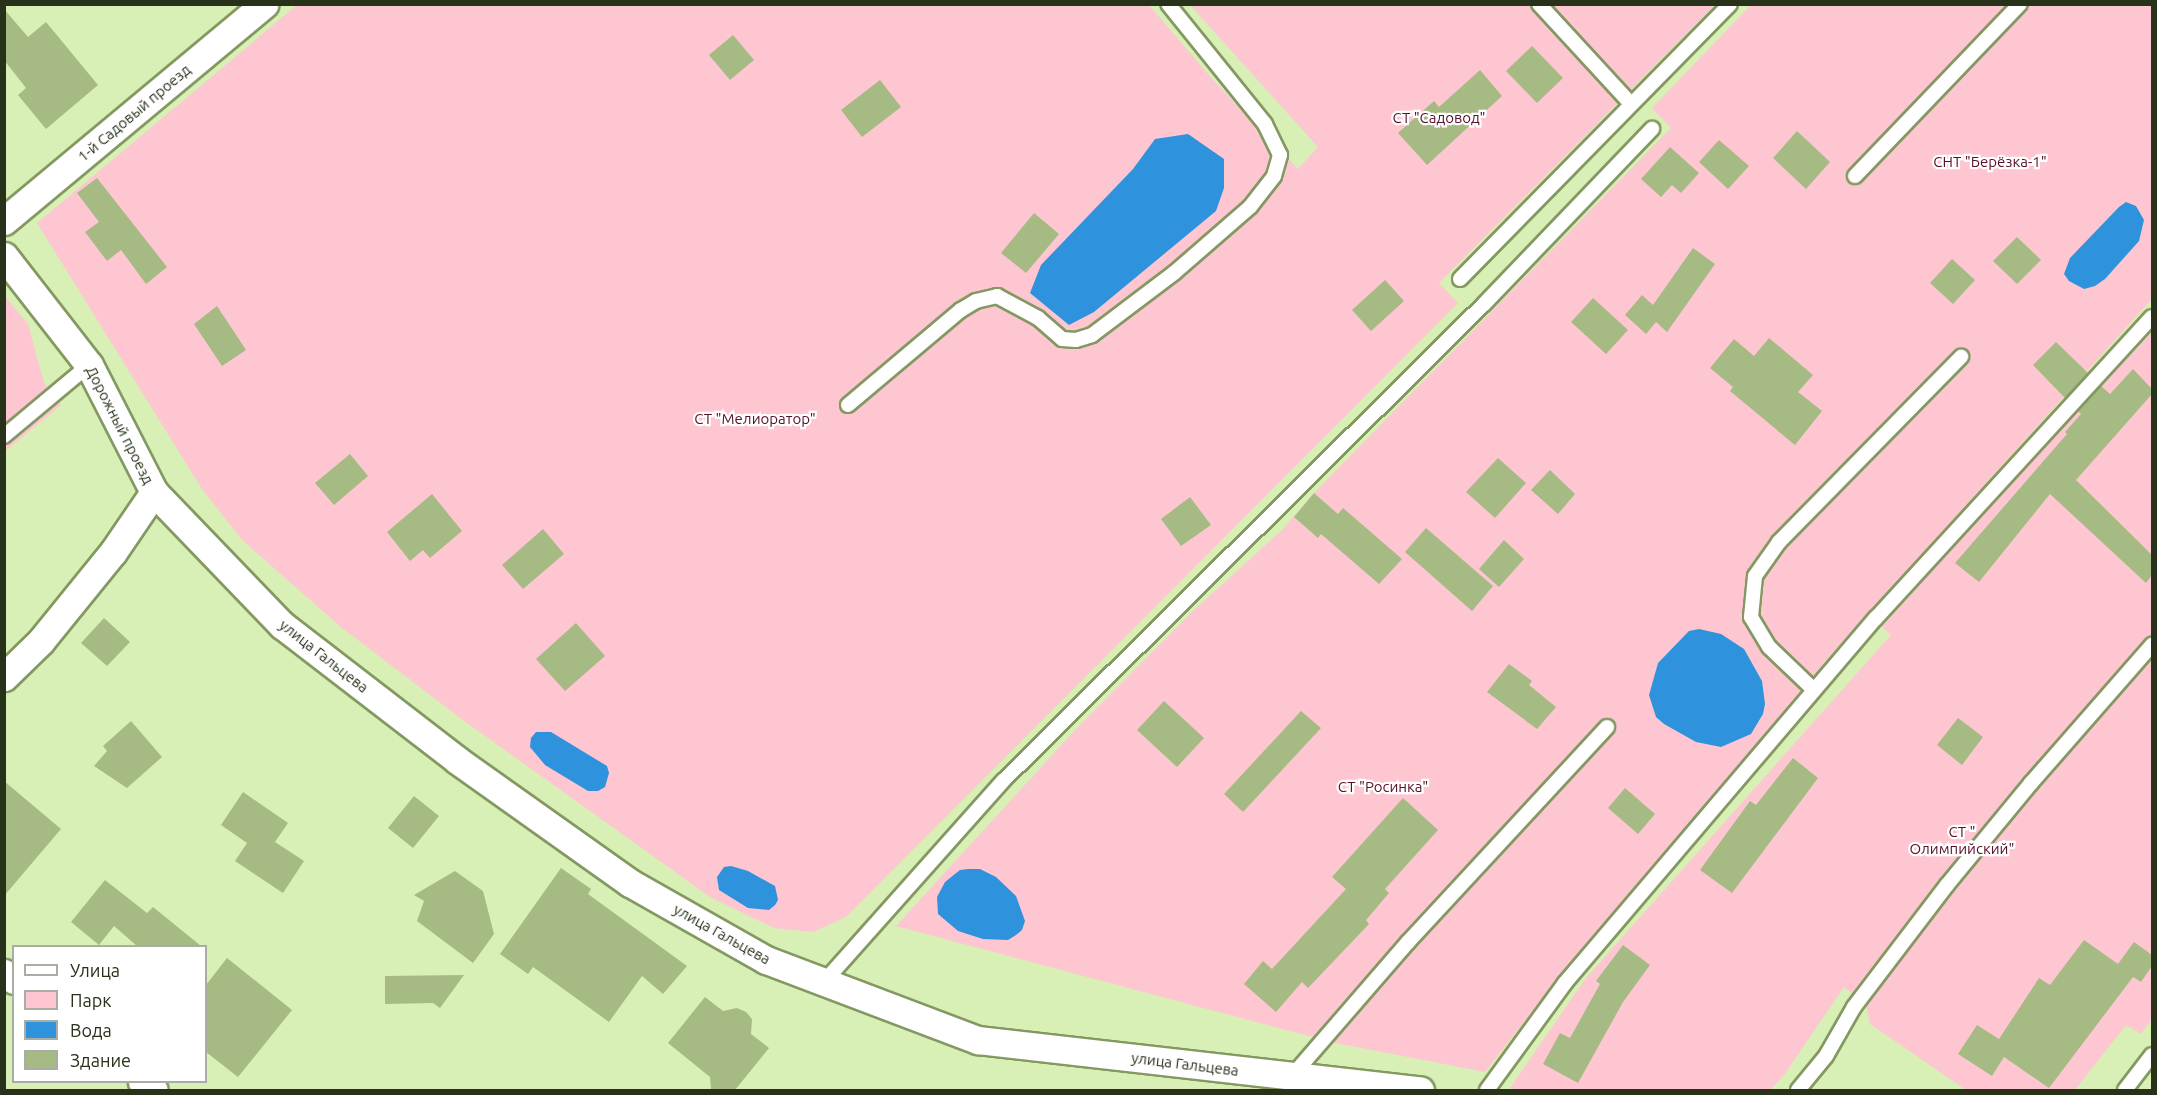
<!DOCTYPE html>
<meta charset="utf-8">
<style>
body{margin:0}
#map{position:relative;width:2157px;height:1095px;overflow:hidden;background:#d8efb5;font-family:Ubuntu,sans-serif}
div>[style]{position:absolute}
.green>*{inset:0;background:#fec6d1}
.water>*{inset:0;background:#2e93dc}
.building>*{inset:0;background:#a5bb83}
.roads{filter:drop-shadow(2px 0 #849862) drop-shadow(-2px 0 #849862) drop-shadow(0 2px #849862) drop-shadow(0 -2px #849862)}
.lane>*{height:14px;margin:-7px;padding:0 7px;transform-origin:7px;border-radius:7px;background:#fff}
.street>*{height:27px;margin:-13.5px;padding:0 13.5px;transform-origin:13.5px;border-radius:13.5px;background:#fff}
span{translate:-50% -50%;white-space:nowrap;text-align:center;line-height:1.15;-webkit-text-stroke:4.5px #fff;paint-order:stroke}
.street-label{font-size:15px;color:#28311a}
.park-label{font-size:15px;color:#581129}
.frame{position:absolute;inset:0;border:6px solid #28311a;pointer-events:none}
.legend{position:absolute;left:12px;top:945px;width:195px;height:138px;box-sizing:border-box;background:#fff;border:2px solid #a9ada3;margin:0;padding:8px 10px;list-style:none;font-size:18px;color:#28311a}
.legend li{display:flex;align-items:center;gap:12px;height:30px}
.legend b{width:30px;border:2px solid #a9ada3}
</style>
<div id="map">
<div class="green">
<i style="clip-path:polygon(297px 5px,1149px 5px,1214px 81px,1298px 169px,1318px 147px,1190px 5px,1715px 5px,1439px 283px,1458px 303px,846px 917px,813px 932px,774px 928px,710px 897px,463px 720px,342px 628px,242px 540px,202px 489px,37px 223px)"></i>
<i style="clip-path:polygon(1751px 5px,2152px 5px,2152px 299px,1837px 648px,1553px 985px,1485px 1072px,1331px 1042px,896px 926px,1076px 729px,1194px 610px,1281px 531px,1314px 493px,1671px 128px,1652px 108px)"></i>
<i style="clip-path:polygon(4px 295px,28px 324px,44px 383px,61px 405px,5px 451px)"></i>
<i style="clip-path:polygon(2152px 332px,2152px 1019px,2141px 1034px,2126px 1025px,2075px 1090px,1966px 1090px,1870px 1024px,1866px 1004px,1844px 987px,1784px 1075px,1770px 1090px,1519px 1090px,1510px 1088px,1586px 978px,1891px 635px,1882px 627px,2015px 478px)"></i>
</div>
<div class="water">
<i style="clip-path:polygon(1188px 134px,1224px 159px,1224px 188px,1216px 211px,1094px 312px,1069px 325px,1030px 293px,1041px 265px,1133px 169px,1155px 139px)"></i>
<i style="clip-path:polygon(2126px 202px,2136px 206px,2144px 220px,2139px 241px,2105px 279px,2095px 286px,2084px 289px,2069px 281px,2064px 274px,2070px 258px,2119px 207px)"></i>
<i style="clip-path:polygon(1699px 629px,1721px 634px,1744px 649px,1762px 681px,1765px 704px,1763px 714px,1751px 734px,1721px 747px,1696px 742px,1664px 724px,1656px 717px,1649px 695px,1658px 663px,1689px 631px)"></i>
<i style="clip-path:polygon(536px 732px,551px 732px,607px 766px,609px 773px,605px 787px,598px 791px,588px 791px,545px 765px,530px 747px,531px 738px)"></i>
<i style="clip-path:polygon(731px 866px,748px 871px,775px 886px,778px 900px,775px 905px,769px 910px,748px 908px,719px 890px,717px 877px,724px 867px)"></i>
<i style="clip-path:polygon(968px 869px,980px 869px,996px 877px,1016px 896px,1025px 921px,1022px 930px,1016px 935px,1008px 940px,983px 939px,958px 931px,938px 914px,937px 897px,945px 882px,960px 870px)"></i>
</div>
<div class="building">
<i style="clip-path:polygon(4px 9px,28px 37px,46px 22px,98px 85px,46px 129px,18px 95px,26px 88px,4px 60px)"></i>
<i style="clip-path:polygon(733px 35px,754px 60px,730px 80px,709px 55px)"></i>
<i style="clip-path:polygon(1532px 46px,1563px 78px,1537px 103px,1506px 71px)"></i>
<i style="clip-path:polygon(1480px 70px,1502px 96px,1427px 165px,1398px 133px,1434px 101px,1439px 107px)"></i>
<i style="clip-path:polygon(880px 80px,901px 107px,862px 137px,841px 110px)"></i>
<i style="clip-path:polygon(1797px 131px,1830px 162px,1806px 189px,1773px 158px)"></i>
<i style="clip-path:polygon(1719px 140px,1749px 166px,1728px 189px,1699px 162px)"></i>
<i style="clip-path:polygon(1670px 147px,1699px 173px,1681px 193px,1672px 185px,1661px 197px,1641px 179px)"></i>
<i style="clip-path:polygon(97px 178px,167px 267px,146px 284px,121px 250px,107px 261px,85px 232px,99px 222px,77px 193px)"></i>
<i style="clip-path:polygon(1034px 213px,1059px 234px,1026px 273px,1001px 253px)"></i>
<i style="clip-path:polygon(2017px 237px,2041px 260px,2017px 284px,1993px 261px)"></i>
<i style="clip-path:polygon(1693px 248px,1715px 264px,1667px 332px,1656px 322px,1646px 334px,1625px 315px,1642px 295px,1653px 305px)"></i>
<i style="clip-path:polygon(1952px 259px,1975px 280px,1953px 304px,1930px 283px)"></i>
<i style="clip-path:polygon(1385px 280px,1404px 301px,1371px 331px,1352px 310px)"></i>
<i style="clip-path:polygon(1593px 298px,1628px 330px,1606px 354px,1571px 322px)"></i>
<i style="clip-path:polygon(217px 306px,246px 350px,222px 366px,194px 324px)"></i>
<i style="clip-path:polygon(1769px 338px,1813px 375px,1798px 392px,1822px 411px,1795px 445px,1730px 391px,1733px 387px,1710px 368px,1734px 339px,1754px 356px)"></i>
<i style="clip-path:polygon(2056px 342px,2088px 373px,2065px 398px,2033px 365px)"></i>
<i style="clip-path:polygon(2133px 369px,2152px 389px,2152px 394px,2076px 480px,2152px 555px,2152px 575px,2146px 583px,2050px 494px,1979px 582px,1955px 563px,2067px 434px,2065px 432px,2081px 414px,2078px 411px,2101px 386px,2110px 394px)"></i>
<i style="clip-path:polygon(350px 454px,368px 476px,334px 505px,315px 483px)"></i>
<i style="clip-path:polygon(1498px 458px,1526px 483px,1495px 518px,1466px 492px)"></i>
<i style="clip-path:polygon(1550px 470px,1575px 494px,1558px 514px,1531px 490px)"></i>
<i style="clip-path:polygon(1314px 493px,1338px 514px,1343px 508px,1402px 559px,1379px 584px,1321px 534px,1318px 538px,1294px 517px)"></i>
<i style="clip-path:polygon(432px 494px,462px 531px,430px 558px,423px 550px,410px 561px,387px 532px)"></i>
<i style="clip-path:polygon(1190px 497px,1211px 525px,1181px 546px,1161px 519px)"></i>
<i style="clip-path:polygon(1426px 528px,1493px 586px,1472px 611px,1405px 552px)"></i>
<i style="clip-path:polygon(543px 529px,564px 554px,523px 589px,502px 565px)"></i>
<i style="clip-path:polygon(1504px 540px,1524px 559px,1499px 587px,1479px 569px)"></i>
<i style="clip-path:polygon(104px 618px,130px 642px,107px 666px,81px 643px)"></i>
<i style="clip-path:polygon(576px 623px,605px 656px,565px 691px,536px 659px)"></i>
<i style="clip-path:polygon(1509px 664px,1532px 681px,1529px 685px,1556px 707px,1537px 729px,1487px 692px)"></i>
<i style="clip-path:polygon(1164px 701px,1204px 738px,1177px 767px,1137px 730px)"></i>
<i style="clip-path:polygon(1301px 711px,1321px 728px,1243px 812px,1224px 794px)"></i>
<i style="clip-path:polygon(1958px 718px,1983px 737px,1962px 765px,1937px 745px)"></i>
<i style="clip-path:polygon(131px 721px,162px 757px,127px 788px,94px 766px,107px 751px,103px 746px)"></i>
<i style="clip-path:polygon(1793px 758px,1818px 778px,1732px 893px,1700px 870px,1750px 801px,1756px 805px)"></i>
<i style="clip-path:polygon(4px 781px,61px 829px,4px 896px)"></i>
<i style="clip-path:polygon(1625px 788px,1655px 814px,1638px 834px,1608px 808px)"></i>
<i style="clip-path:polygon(243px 792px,288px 823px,275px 842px,304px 861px,283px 893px,235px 861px,247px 843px,221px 825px)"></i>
<i style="clip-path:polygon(414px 796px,439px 816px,413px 848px,388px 828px)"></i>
<i style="clip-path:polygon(1403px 798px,1438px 830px,1385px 889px,1389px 893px,1366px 920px,1369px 924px,1308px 988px,1302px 982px,1276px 1012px,1244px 984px,1263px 961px,1272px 969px,1346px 889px,1332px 877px)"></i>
<i style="clip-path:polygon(561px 868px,591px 889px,588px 894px,687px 966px,663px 994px,642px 976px,609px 1022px,533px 967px,528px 974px,500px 954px)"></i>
<i style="clip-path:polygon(455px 871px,483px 891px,494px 934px,473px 963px,417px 921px,424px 901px,414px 895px)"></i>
<i style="clip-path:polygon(105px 880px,147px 913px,153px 907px,201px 946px,137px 946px,114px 926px,99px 945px,71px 922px)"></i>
<i style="clip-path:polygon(2084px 940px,2118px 964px,2134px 942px,2152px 955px,2152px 966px,2141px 982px,2133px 977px,2049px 1088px,2004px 1057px,1992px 1076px,1958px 1054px,1977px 1025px,1999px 1039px,2039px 978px,2050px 985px)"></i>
<i style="clip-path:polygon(1623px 945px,1650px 965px,1623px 1002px,1578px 1083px,1543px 1064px,1560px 1033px,1570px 1038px,1600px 984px,1596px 981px)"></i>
<i style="clip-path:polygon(227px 958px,292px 1010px,238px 1077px,206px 1052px,206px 985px)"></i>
<i style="clip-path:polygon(464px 975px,440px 1008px,433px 1003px,385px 1004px,385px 976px)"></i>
<i style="clip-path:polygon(705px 997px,723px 1011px,737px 1008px,746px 1012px,752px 1019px,751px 1034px,769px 1048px,735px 1090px,711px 1090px,710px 1077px,668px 1043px)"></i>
</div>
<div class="roads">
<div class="lane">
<i style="left:1539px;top:4px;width:136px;rotate:47.4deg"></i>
<i style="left:1855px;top:176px;width:238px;rotate:-46.2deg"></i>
<i style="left:1460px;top:279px;width:385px;rotate:-45.5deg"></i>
<i style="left:848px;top:405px;width:148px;rotate:-40.1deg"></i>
<i style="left:961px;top:310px;width:17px;rotate:-31deg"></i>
<i style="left:976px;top:301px;width:22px;rotate:-13deg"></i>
<i style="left:997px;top:296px;width:47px;rotate:28.2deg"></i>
<i style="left:1038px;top:318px;width:32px;rotate:41deg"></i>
<i style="left:1062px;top:339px;width:14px;rotate:4deg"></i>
<i style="left:1076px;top:340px;width:17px;rotate:-17deg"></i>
<i style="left:1092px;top:335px;width:103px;rotate:-37.1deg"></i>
<i style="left:1174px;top:273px;width:101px;rotate:-41deg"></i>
<i style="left:1250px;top:207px;width:39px;rotate:-52deg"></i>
<i style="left:1274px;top:176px;width:22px;rotate:-74deg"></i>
<i style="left:1280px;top:155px;width:34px;rotate:-116deg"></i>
<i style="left:1265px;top:124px;width:154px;rotate:-128.9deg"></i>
<i style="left:4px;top:436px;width:111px;rotate:-39.9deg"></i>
<i style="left:1814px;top:690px;width:62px;rotate:-136.3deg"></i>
<i style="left:1769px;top:647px;width:35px;rotate:-121deg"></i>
<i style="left:1751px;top:617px;width:41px;rotate:-84.4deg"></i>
<i style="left:1755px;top:576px;width:42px;rotate:-54.8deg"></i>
<i style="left:1779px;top:542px;width:260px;rotate:-45.5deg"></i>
<i style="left:823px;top:983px;width:271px;rotate:-48.3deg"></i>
<i style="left:1003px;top:781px;width:677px;rotate:-44.76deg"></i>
<i style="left:1484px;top:304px;width:243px;rotate:-46.2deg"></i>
<i style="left:1292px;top:1076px;width:177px;rotate:-49.1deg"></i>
<i style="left:1408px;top:942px;width:293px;rotate:-47.2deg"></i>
<i style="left:1487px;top:1090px;width:132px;rotate:-53.9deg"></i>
<i style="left:1565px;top:983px;width:480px;rotate:-49.6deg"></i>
<i style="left:1876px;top:618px;width:408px;rotate:-47.5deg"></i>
<i style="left:1798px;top:1090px;width:44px;rotate:-50.5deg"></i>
<i style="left:1826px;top:1056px;width:56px;rotate:-60.3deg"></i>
<i style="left:1854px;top:1007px;width:153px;rotate:-52.7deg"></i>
<i style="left:1947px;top:885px;width:132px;rotate:-50.5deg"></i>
<i style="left:2031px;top:783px;width:184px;rotate:-48.8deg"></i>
<i style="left:2125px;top:1090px;width:44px;rotate:-52.4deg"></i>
</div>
<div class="street">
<i style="left:4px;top:221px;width:339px;rotate:-39.8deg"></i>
<i style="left:4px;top:256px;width:138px;rotate:52.1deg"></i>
<i style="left:89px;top:365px;width:143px;rotate:62.9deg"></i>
<i style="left:154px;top:492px;width:73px;rotate:124.3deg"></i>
<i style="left:113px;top:552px;width:114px;rotate:129deg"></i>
<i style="left:41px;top:641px;width:52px;rotate:135.8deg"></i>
<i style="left:154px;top:492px;width:185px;rotate:46.1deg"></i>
<i style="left:282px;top:625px;width:221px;rotate:37.6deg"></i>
<i style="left:457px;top:760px;width:212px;rotate:35.4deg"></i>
<i style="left:630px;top:883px;width:156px;rotate:29.5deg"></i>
<i style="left:766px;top:960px;width:227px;rotate:20.7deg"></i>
<i style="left:978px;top:1040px;width:445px;rotate:6.5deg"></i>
<i style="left:4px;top:973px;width:12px;rotate:35deg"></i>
<i style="left:142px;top:1082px;width:14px;rotate:34deg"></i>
</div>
</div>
<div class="street-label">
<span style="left:134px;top:113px;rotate:-40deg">1-й Садовый проезд</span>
<span style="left:120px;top:425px;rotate:63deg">Дорожный проезд</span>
<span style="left:324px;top:656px;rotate:38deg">улица Гальцева</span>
<span style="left:722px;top:934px;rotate:29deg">улица Гальцева</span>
<span style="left:1185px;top:1064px;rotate:7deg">улица Гальцева</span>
</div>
<div class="park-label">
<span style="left:1439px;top:118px">СТ "Садовод"</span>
<span style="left:1990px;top:162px">СНТ "Берёзка-1"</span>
<span style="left:755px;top:419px">СТ "Мелиоратор"</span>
<span style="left:1383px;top:787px">СТ "Росинка"</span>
<span style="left:1962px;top:840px">СТ "<br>Олимпийский"</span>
</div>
<div class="frame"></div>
<ul class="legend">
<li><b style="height:8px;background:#fff"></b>Улица</li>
<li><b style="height:16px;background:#fec6d1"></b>Парк</li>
<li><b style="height:16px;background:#2e93dc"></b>Вода</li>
<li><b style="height:16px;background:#a5bb83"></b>Здание</li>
</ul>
</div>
